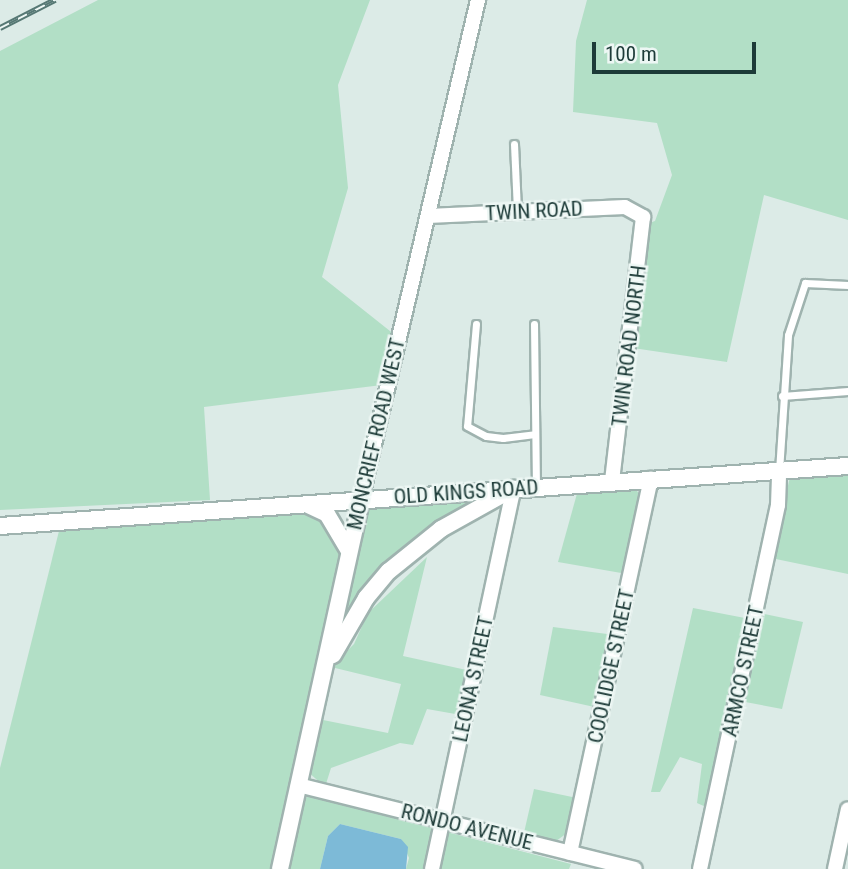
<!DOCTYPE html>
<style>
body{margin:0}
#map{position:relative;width:848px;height:869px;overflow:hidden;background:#dcebe7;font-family:"Roboto Condensed",sans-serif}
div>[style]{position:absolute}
.green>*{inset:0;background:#b2dfc6}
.water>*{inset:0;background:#7dbad7}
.roads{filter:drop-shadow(2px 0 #9fb3af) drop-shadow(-2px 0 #9fb3af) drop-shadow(0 2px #9fb3af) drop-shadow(0 -2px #9fb3af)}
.service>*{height:7px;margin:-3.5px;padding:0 3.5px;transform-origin:3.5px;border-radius:3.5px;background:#fff}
.minor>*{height:14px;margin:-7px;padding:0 7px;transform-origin:7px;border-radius:7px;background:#fff}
.tertiary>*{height:16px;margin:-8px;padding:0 8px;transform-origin:8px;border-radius:8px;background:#fff}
.rail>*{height:6px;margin-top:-3px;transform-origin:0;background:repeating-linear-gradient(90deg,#edf7f4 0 10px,#567874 0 20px);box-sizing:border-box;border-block:2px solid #567874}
span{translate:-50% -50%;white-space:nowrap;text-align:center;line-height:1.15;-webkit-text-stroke:5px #edf7f4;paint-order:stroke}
.street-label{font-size:21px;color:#1d3b38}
.scale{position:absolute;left:592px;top:42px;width:164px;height:32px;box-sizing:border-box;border:4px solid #1d3b38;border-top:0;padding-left:9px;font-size:21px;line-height:24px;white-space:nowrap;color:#1d3b38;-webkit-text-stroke:5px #edf7f4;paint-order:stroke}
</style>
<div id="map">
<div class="green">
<i style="clip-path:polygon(98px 0,370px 0,338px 85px,348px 188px,322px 277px,395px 335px,382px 385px,204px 407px,210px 500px,0 510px,0 51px)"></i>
<i style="clip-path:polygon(587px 0,848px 0,848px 220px,764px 195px,727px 362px,633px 348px,649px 223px,655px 221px,672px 175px,657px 123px,573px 112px,576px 41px)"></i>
<i style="clip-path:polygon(848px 471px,848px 574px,771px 558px,790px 477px)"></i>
<i style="clip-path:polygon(578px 490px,637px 491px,643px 499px,627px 574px,558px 562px)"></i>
<i style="clip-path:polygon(488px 496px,436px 527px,338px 636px,368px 508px)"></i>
<i style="clip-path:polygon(302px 510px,318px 516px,333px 529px,341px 562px,274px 869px,0 869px,0 768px,60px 527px)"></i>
<i style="clip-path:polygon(427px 557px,403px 656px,471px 671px,461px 715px,427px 709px,413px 745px,400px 743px,331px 768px,325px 787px,307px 771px,318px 719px,388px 733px,401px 684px,331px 667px,354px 644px,368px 613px)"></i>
<i style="clip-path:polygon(693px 608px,750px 619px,706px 807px,697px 803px,702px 764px,680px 757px,660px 792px,651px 792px)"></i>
<i style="clip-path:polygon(759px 613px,803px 622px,782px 709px,740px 701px)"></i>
<i style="clip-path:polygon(553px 627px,615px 635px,599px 708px,540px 695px)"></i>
<i style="clip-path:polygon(534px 789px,577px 798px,567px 833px,552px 844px,523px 837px)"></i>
<i style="clip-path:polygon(319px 794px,427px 821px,435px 836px,429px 869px,406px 869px,409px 858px,401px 839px,340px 824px,328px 836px,320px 869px,286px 869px,300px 805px,304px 798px)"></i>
<i style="clip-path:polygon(447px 832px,571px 864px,569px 869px,437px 869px)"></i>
</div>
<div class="water">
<i style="clip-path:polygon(340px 824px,401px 839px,408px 847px,406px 869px,320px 869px,328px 836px)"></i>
</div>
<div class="roads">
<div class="service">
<i style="left:514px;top:144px;width:67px;rotate:87.4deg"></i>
<i style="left:476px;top:324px;width:102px;rotate:95deg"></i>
<i style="left:467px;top:426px;width:21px;rotate:28deg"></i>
<i style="left:486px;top:436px;width:17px;rotate:7deg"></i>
<i style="left:503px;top:438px;width:32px;rotate:-7deg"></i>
<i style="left:534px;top:324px;width:163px;rotate:89.3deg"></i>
<i style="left:782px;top:396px;width:66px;rotate:-4.3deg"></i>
<i style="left:779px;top:471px;width:136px;rotate:-86.2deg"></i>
<i style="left:788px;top:335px;width:55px;rotate:-71.9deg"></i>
<i style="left:805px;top:283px;width:43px;rotate:2.7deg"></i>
</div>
<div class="minor">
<i style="left:428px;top:216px;width:197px;rotate:-2.6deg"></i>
<i style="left:625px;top:207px;width:21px;rotate:29deg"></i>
<i style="left:643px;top:217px;width:266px;rotate:96.7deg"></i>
<i style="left:361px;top:500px;width:514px;rotate:-76.83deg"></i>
<i style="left:298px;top:785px;width:347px;rotate:14deg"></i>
<i style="left:570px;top:853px;width:383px;rotate:-77.8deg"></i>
<i style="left:432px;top:869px;width:390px;rotate:-77.9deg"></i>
<i style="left:700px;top:869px;width:372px;rotate:-77.9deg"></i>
<i style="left:778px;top:505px;width:33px;rotate:-88deg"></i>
<i style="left:835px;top:869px;width:61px;rotate:-77.8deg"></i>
</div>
<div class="tertiary">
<i style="left:306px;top:504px;width:23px;rotate:25deg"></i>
<i style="left:327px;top:514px;width:43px;rotate:59.3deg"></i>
<i style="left:0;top:526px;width:850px;rotate:-4.05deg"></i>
<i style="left:333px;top:655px;width:66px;rotate:-59.9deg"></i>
<i style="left:366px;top:598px;width:35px;rotate:-50deg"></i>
<i style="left:389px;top:571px;width:67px;rotate:-38.9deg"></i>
<i style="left:441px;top:529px;width:82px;rotate:-29.1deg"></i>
<i style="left:280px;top:869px;width:378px;rotate:-77.6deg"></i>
</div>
</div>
<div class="rail">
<i style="left:0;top:28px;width:62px;rotate:-27deg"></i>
</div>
<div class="street-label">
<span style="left:534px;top:211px;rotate:-3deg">TWIN ROAD</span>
<span style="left:629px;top:346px;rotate:-83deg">TWIN ROAD NORTH</span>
<span style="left:376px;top:434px;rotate:-77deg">MONCRIEF ROAD WEST</span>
<span style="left:466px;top:492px;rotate:-4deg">OLD KINGS ROAD</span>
<span style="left:611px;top:666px;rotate:-78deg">COOLIDGE STREET</span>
<span style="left:743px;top:671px;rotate:-78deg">ARMCO STREET</span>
<span style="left:473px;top:679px;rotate:-78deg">LEONA STREET</span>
<span style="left:467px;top:827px;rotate:14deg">RONDO AVENUE</span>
</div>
<div class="scale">100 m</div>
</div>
